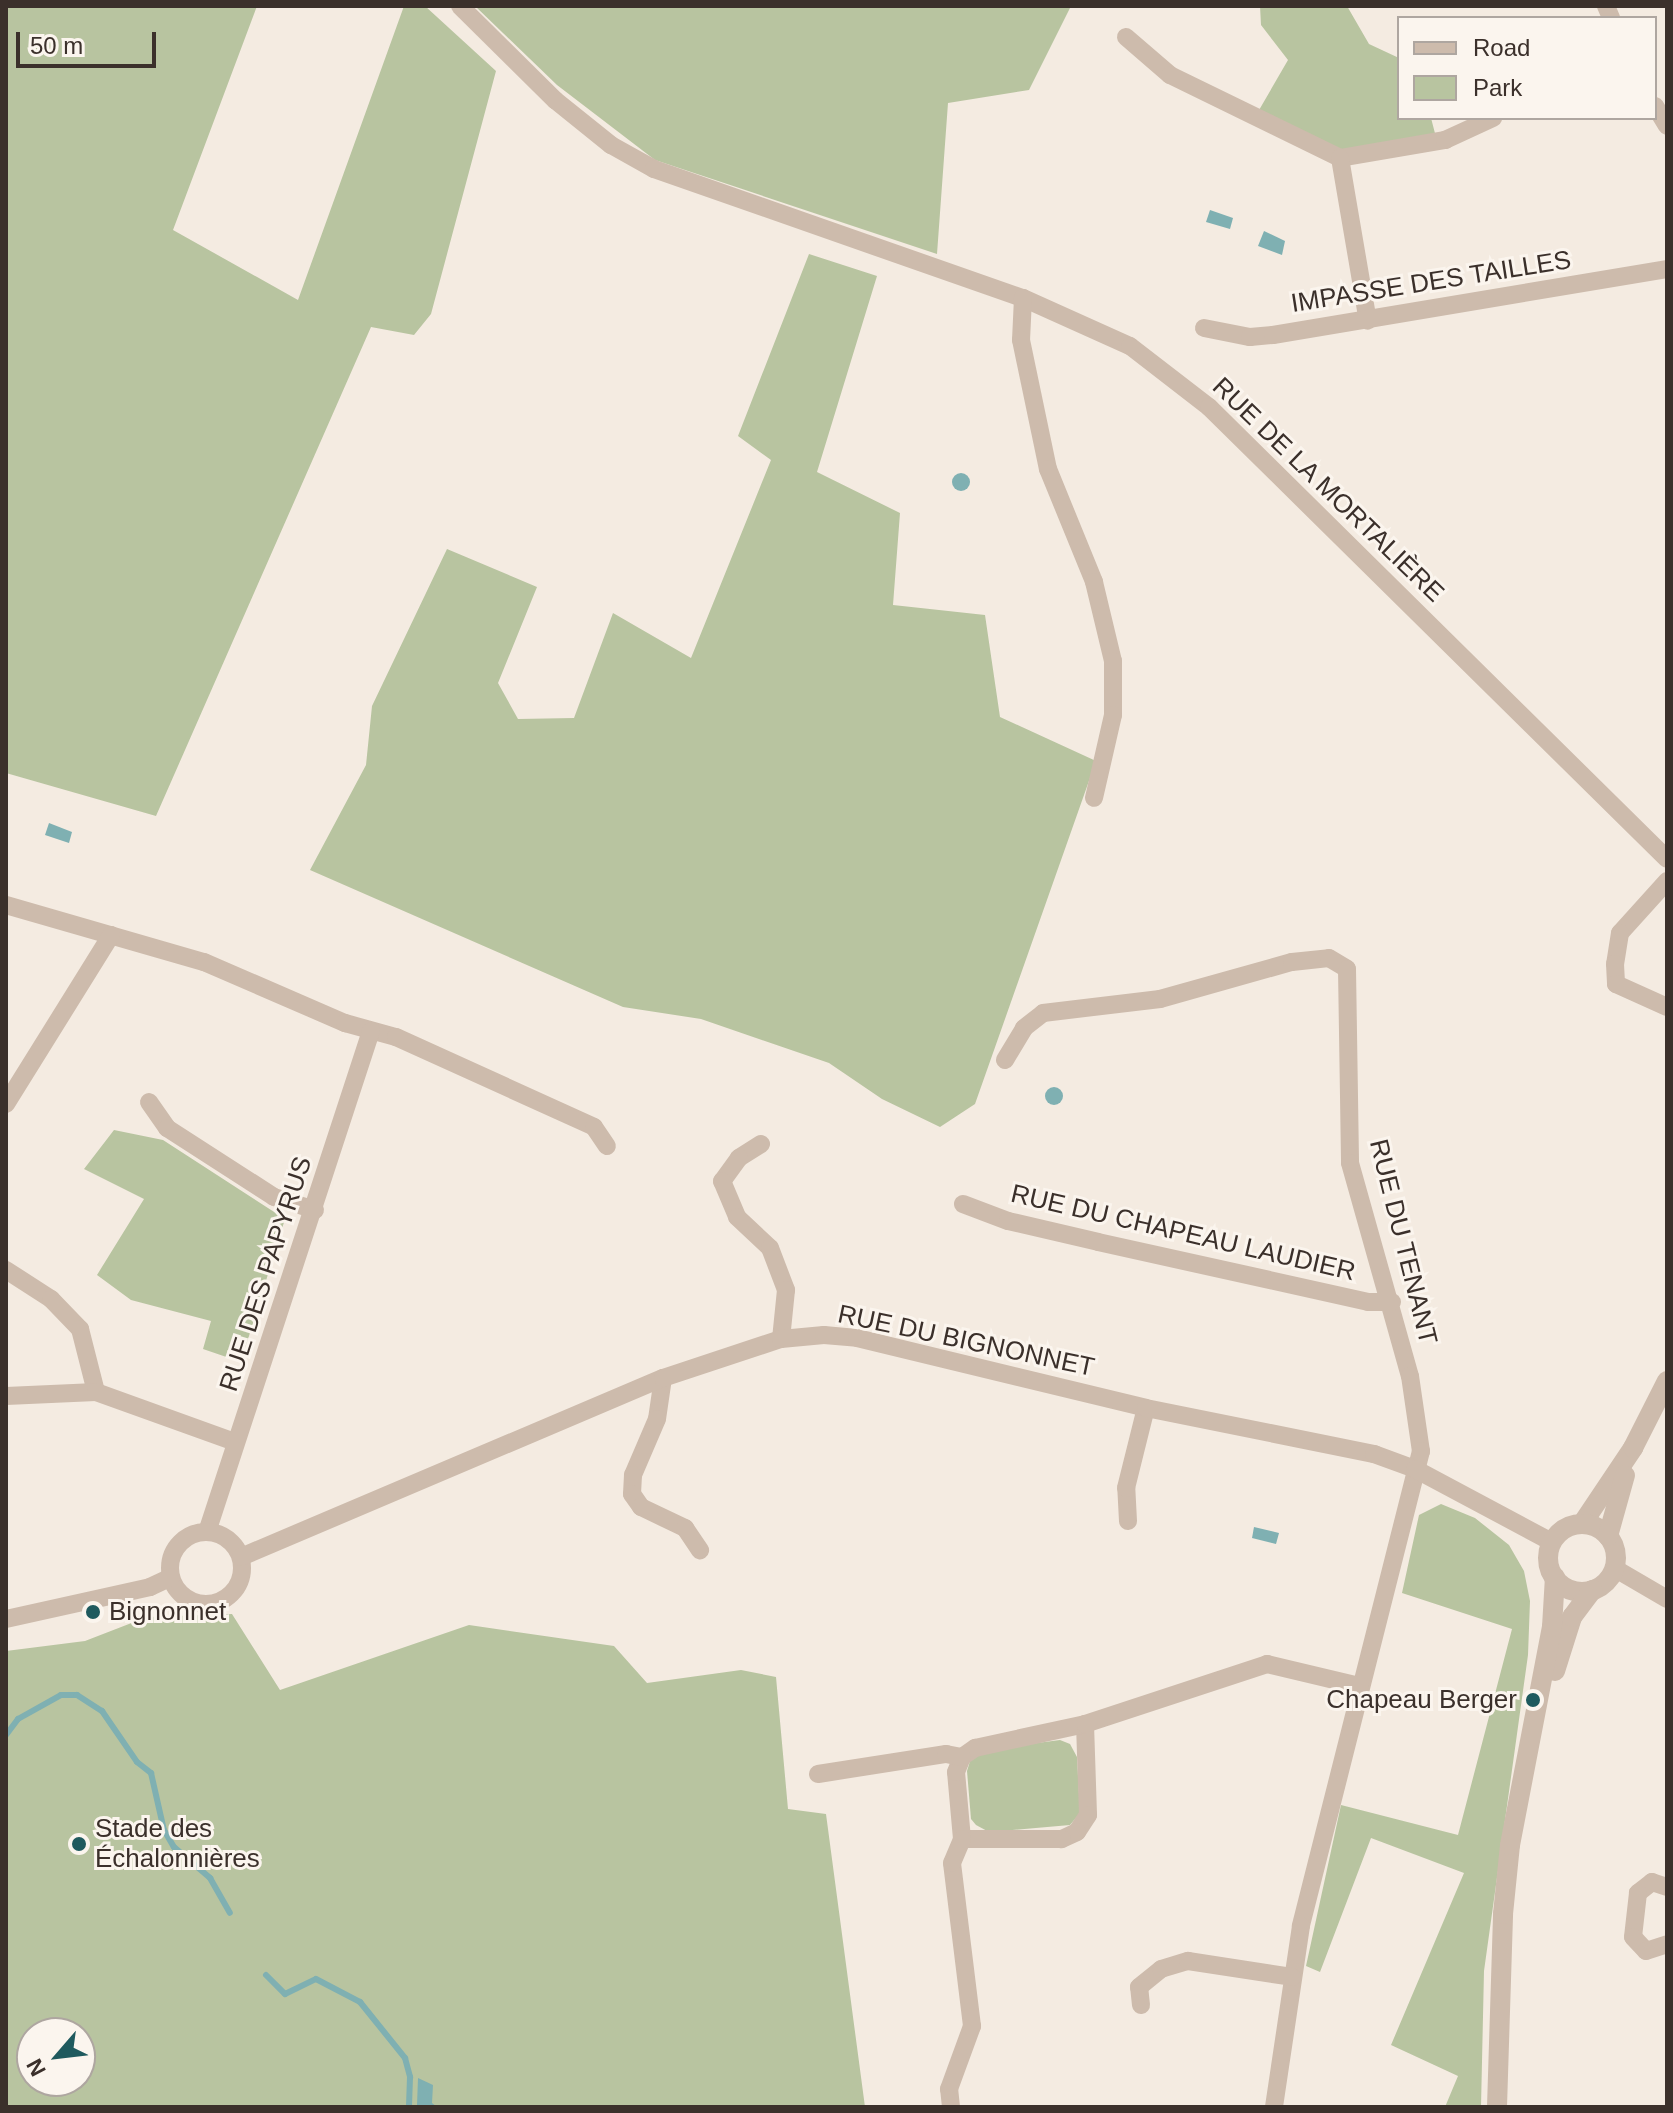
<!DOCTYPE html>
<meta charset="utf-8">
<style>
body{margin:0}
#map{position:relative;width:1673px;height:2113px;overflow:hidden;background:#f4ebe1;font-family:Arial,sans-serif}
div>[style]{position:absolute}
.green>*{inset:0;background:#b8c4a0}
.water>*{inset:0;background:#7fb0b2}
.round{border-radius:50%}
.stream>*{height:6px;margin:-3px;padding:0 3px;transform-origin:3px;border-radius:3px;background:#7fb0b2}
.minor>*{height:18px;margin:-9px;padding:0 9px;transform-origin:9px;border-radius:9px;background:#cdbbac}
.minor>.ring{margin:-9px;padding:0;box-sizing:content-box;background:none;border:18px solid #cdbbac;border-radius:50%}
.tertiary>*{height:20px;margin:-10px;padding:0 10px;transform-origin:10px;border-radius:10px;background:#cdbbac}
.tertiary>.ring{margin:-10px;padding:0;box-sizing:content-box;background:none;border:20px solid #cdbbac;border-radius:50%}
.dots>*{width:22px;height:22px;translate:-50% -50%;box-sizing:border-box;border:4px solid #fbf5ee;border-radius:50%}
span{translate:-50% -50%;white-space:nowrap;text-align:center;line-height:1.15;-webkit-text-stroke:6px #fbf5ee;paint-order:stroke}
.street-label{font-size:26px;color:#3b302b}
.poi-label{font-size:26px;color:#3b302b}
.left{translate:0 -50%;text-align:left}
.right{translate:-100% -50%;text-align:right}
.frame{position:absolute;inset:0;border:8px solid #3b302b;pointer-events:none}
.legend{position:absolute;left:1397px;top:16px;width:260px;height:104px;box-sizing:border-box;background:#fbf5ee;border:2px solid #aea6a0;margin:0;padding:10px 14px;list-style:none;font-size:24px;color:#3b302b}
.legend li{display:flex;align-items:center;gap:16px;height:40px}
.legend b{width:40px;border:2px solid #aea6a0}
.north{position:absolute;left:16px;top:2017px;width:80px;height:80px;box-sizing:border-box;background:#fbf5ee;border:2px solid #aea6a0;border-radius:50%;rotate:242deg;font-size:22px;font-weight:700;line-height:32px;text-align:center;color:#3b302b}
.north::after{content:'';display:block;margin:auto;width:28px;height:36px;background:#1f5a5e;clip-path:polygon(50% 0,100% 100%,50% 72%,0 100%)}
.scale{position:absolute;left:16px;top:32px;width:140px;height:36px;box-sizing:border-box;border:4px solid #3b302b;border-top:0;padding-left:10px;font-size:24px;line-height:28px;white-space:nowrap;color:#3b302b;-webkit-text-stroke:6px #fbf5ee;paint-order:stroke}
</style>
<div id="map">
<div class="green">
<i style="clip-path:polygon(6px 6px,257px 6px,173px 230px,298px 300px,404px 6px,425px 6px,496px 71px,431px 314px,414px 335px,371px 327px,156px 816px,6px 773px)"></i>
<i style="clip-path:polygon(475px 6px,1071px 6px,1029px 90px,948px 103px,937px 254px,655px 160px,557px 85px)"></i>
<i style="clip-path:polygon(1260px 6px,1347px 6px,1369px 44px,1399px 58px,1399px 118px,1431px 118px,1437px 141px,1340px 158px,1255px 117px,1288px 60px,1261px 25px)"></i>
<i style="clip-path:polygon(809px 254px,877px 276px,817px 472px,900px 513px,893px 605px,985px 615px,1000px 717px,1096px 761px,975px 1104px,940px 1127px,882px 1099px,829px 1063px,701px 1019px,623px 1007px,310px 870px,366px 765px,372px 706px,447px 549px,537px 587px,498px 683px,518px 719px,574px 718px,613px 613px,691px 658px,771px 460px,738px 436px)"></i>
<i style="clip-path:polygon(114px 1130px,163px 1140px,285px 1219px,241px 1362px,203px 1349px,211px 1321px,131px 1300px,97px 1275px,144px 1199px,84px 1169px)"></i>
<i style="clip-path:polygon(1441px 1504px,1475px 1518px,1509px 1545px,1524px 1571px,1530px 1601px,1528px 1655px,1484px 1971px,1481px 2107px,1445px 2107px,1458px 2076px,1391px 2045px,1464px 1873px,1371px 1838px,1320px 1972px,1306px 1966px,1341px 1805px,1458px 1835px,1512px 1629px,1402px 1593px,1419px 1515px)"></i>
<i style="clip-path:polygon(evenodd,232px 1614px,280px 1690px,469px 1625px,614px 1646px,647px 1683px,741px 1670px,776px 1677px,788px 1809px,826px 1814px,865px 2107px,6px 2107px,6px 1651px,85px 1641px,147px 1617px,232px 1614px,32px 2033px,80px 2033px,80px 2081px,32px 2081px,32px 2033px)"></i>
<i style="clip-path:polygon(1060px 1740px,1070px 1744px,1077px 1757px,1080px 1813px,1070px 1825px,989px 1832px,976px 1825px,971px 1819px,967px 1771px,971px 1758px,985px 1750px)"></i>
</div>
<div class="water">
<i style="clip-path:polygon(1210px 210px,1233px 218px,1230px 229px,1206px 222px)"></i>
<i style="clip-path:polygon(1264px 231px,1285px 241px,1282px 255px,1258px 246px)"></i>
<i class="round" style="left:952px;top:473px;width:18px;height:18px"></i>
<i style="clip-path:polygon(49px 823px,72px 832px,69px 843px,45px 835px)"></i>
<i class="round" style="left:1045px;top:1087px;width:18px;height:18px"></i>
<i style="clip-path:polygon(1254px 1527px,1279px 1533px,1276px 1544px,1252px 1538px)"></i>
<i style="clip-path:polygon(418px 2078px,433px 2085px,432px 2103px,437px 2107px,417px 2105px)"></i>
</div>
<div class="stream">
<i style="left:6px;top:1735px;width:20px;rotate:-53deg"></i>
<i style="left:18px;top:1719px;width:49px;rotate:-29.2deg"></i>
<i style="left:61px;top:1695px;width:16px"></i>
<i style="left:77px;top:1695px;width:30px;rotate:33deg"></i>
<i style="left:102px;top:1711px;width:62px;rotate:55.5deg"></i>
<i style="left:137px;top:1762px;width:18px;rotate:38deg"></i>
<i style="left:151px;top:1773px;width:58px;rotate:77.2deg"></i>
<i style="left:164px;top:1830px;width:20px;rotate:60deg"></i>
<i style="left:174px;top:1847px;width:48px;rotate:40.7deg"></i>
<i style="left:210px;top:1878px;width:40px;rotate:60.3deg"></i>
<i style="left:266px;top:1975px;width:27px;rotate:45deg"></i>
<i style="left:285px;top:1994px;width:34px;rotate:-26deg"></i>
<i style="left:316px;top:1979px;width:50px;rotate:27.6deg"></i>
<i style="left:360px;top:2002px;width:72px;rotate:51.2deg"></i>
<i style="left:405px;top:2058px;width:20px;rotate:75deg"></i>
<i style="left:410px;top:2077px;width:30px;rotate:92deg"></i>
</div>
<div class="minor">
<i style="left:460px;top:6px;width:134px;rotate:44.7deg"></i>
<i style="left:555px;top:100px;width:72px;rotate:38.8deg"></i>
<i style="left:611px;top:145px;width:49px;rotate:29.2deg"></i>
<i style="left:654px;top:169px;width:391px;rotate:19.3deg"></i>
<i style="left:1023px;top:298px;width:117px;rotate:24.2deg"></i>
<i style="left:1130px;top:346px;width:100px;rotate:37.7deg"></i>
<i style="left:1209px;top:407px;width:643px;rotate:44.62deg"></i>
<i style="left:1606px;top:6px;width:13px;rotate:67deg"></i>
<i style="left:1126px;top:37px;width:58px;rotate:40.8deg"></i>
<i style="left:1170px;top:75px;width:189px;rotate:26deg"></i>
<i style="left:1340px;top:158px;width:107px;rotate:-9.7deg"></i>
<i style="left:1445px;top:140px;width:53px;rotate:-24.6deg"></i>
<i style="left:1655px;top:106px;width:23px;rotate:59deg"></i>
<i style="left:1340px;top:158px;width:165px;rotate:80.3deg"></i>
<i style="left:1023px;top:298px;width:42px;rotate:92.7deg"></i>
<i style="left:1021px;top:340px;width:132px;rotate:78.2deg"></i>
<i style="left:1048px;top:469px;width:122px;rotate:67.8deg"></i>
<i style="left:1094px;top:582px;width:81px;rotate:76.5deg"></i>
<i style="left:1113px;top:661px;width:54px;rotate:90deg"></i>
<i style="left:1113px;top:715px;width:85px;rotate:102.9deg"></i>
<i style="left:1204px;top:328px;width:47px;rotate:11.1deg"></i>
<i style="left:1250px;top:337px;width:23px;rotate:-5deg"></i>
<i style="left:1273px;top:335px;width:399px;rotate:-9.5deg"></i>
<i style="left:1667px;top:881px;width:70px;rotate:132.1deg"></i>
<i style="left:1620px;top:933px;width:31px;rotate:99deg"></i>
<i style="left:1615px;top:964px;width:20px;rotate:87deg"></i>
<i style="left:1616px;top:984px;width:56px;rotate:24.3deg"></i>
<i style="left:6px;top:905px;width:206px;rotate:16.1deg"></i>
<i style="left:204px;top:962px;width:154px;rotate:23.4deg"></i>
<i style="left:345px;top:1023px;width:53px;rotate:15.4deg"></i>
<i style="left:396px;top:1037px;width:217px;rotate:24.4deg"></i>
<i style="left:594px;top:1127px;width:23px;rotate:56deg"></i>
<i style="left:1005px;top:1060px;width:37px;rotate:-59deg"></i>
<i style="left:1024px;top:1028px;width:24px;rotate:-38deg"></i>
<i style="left:1043px;top:1013px;width:118px;rotate:-6.8deg"></i>
<i style="left:1160px;top:999px;width:137px;rotate:-15.7deg"></i>
<i style="left:1292px;top:962px;width:37px;rotate:-6deg"></i>
<i style="left:1329px;top:958px;width:21px;rotate:31deg"></i>
<i style="left:1347px;top:969px;width:194px;rotate:89.1deg"></i>
<i style="left:1350px;top:1163px;width:221px;rotate:74.3deg"></i>
<i style="left:1410px;top:1376px;width:76px;rotate:81.7deg"></i>
<i style="left:1421px;top:1451px;width:490px;rotate:104.2deg"></i>
<i style="left:1301px;top:1926px;width:183px;rotate:98.5deg"></i>
<i style="left:149px;top:1102px;width:32px;rotate:55deg"></i>
<i style="left:167px;top:1128px;width:127px;rotate:32.8deg"></i>
<i style="left:274px;top:1197px;width:43px;rotate:17.6deg"></i>
<i style="left:6px;top:1104px;width:199px;rotate:-58.1deg"></i>
<i style="left:761px;top:1144px;width:26px;rotate:148deg"></i>
<i style="left:739px;top:1158px;width:29px;rotate:126deg"></i>
<i style="left:722px;top:1181px;width:39px;rotate:67deg"></i>
<i style="left:737px;top:1217px;width:45px;rotate:43.2deg"></i>
<i style="left:770px;top:1248px;width:45px;rotate:69.1deg"></i>
<i style="left:786px;top:1290px;width:49px;rotate:95.8deg"></i>
<i style="left:963px;top:1204px;width:48px;rotate:20.7deg"></i>
<i style="left:1008px;top:1221px;width:92px;rotate:13.1deg"></i>
<i style="left:1098px;top:1242px;width:277px;rotate:12.5deg"></i>
<i style="left:1368px;top:1302px;width:24px"></i>
<i style="left:6px;top:1270px;width:54px;rotate:32.8deg"></i>
<i style="left:51px;top:1299px;width:42px;rotate:46deg"></i>
<i style="left:80px;top:1329px;width:65px;rotate:75.7deg"></i>
<i style="left:663px;top:1378px;width:41px;rotate:98.3deg"></i>
<i style="left:657px;top:1419px;width:61px;rotate:113.2deg"></i>
<i style="left:633px;top:1475px;width:19px;rotate:93deg"></i>
<i style="left:632px;top:1494px;width:16px;rotate:55deg"></i>
<i style="left:641px;top:1507px;width:49px;rotate:25.5deg"></i>
<i style="left:685px;top:1528px;width:27px;rotate:56deg"></i>
<i style="left:6px;top:1396px;width:90px;rotate:-2.5deg"></i>
<i style="left:96px;top:1392px;width:145px;rotate:19.8deg"></i>
<i style="left:1128px;top:1521px;width:33px;rotate:-93deg"></i>
<i style="left:1126px;top:1488px;width:82px;rotate:-76deg"></i>
<i style="left:207px;top:1532px;width:527px;rotate:-71.87deg"></i>
<i class="ring" style="left:170px;top:1532px;width:54px;height:54px"></i>
<i style="left:241px;top:1557px;width:458px;rotate:-23deg"></i>
<i style="left:663px;top:1378px;width:124px;rotate:-18.3deg"></i>
<i style="left:781px;top:1339px;width:43px;rotate:-5.3deg"></i>
<i style="left:824px;top:1335px;width:33px;rotate:5deg"></i>
<i style="left:857px;top:1338px;width:297px;rotate:13.6deg"></i>
<i style="left:1146px;top:1408px;width:233px;rotate:11.4deg"></i>
<i style="left:1374px;top:1454px;width:44px;rotate:20.1deg"></i>
<i style="left:1415px;top:1469px;width:155px;rotate:28.1deg"></i>
<i style="left:1614px;top:1568px;width:61px;rotate:30.3deg"></i>
<i style="left:6px;top:1619px;width:148px;rotate:-12.5deg"></i>
<i style="left:150px;top:1587px;width:23px;rotate:-25deg"></i>
<i style="left:1085px;top:1724px;width:91px;rotate:88.1deg"></i>
<i style="left:1088px;top:1815px;width:20px;rotate:123deg"></i>
<i style="left:1077px;top:1832px;width:17px;rotate:155deg"></i>
<i style="left:1062px;top:1839px;width:100px;rotate:180deg"></i>
<i style="left:962px;top:1839px;width:67px;rotate:-95.1deg"></i>
<i style="left:956px;top:1772px;width:16px;rotate:-68deg"></i>
<i style="left:962px;top:1757px;width:16px;rotate:-35deg"></i>
<i style="left:975px;top:1748px;width:113px;rotate:-12.3deg"></i>
<i style="left:1085px;top:1724px;width:192px;rotate:-18.2deg"></i>
<i style="left:1267px;top:1664px;width:95px;rotate:13.4deg"></i>
<i style="left:818px;top:1774px;width:130px;rotate:-8.9deg"></i>
<i style="left:946px;top:1754px;width:16px;rotate:11deg"></i>
<i style="left:1667px;top:1887px;width:16px;rotate:-162deg"></i>
<i style="left:1652px;top:1882px;width:18px;rotate:142deg"></i>
<i style="left:1638px;top:1893px;width:44px;rotate:96.5deg"></i>
<i style="left:1633px;top:1937px;width:19px;rotate:47deg"></i>
<i style="left:1646px;top:1951px;width:22px;rotate:-18deg"></i>
<i style="left:1141px;top:2005px;width:18px;rotate:-96deg"></i>
<i style="left:1139px;top:1987px;width:28px;rotate:-39deg"></i>
<i style="left:1161px;top:1969px;width:28px;rotate:-17deg"></i>
<i style="left:1188px;top:1961px;width:105px;rotate:8.7deg"></i>
<i style="left:951px;top:2107px;width:18px;rotate:-96deg"></i>
<i style="left:949px;top:2089px;width:67px;rotate:-69.9deg"></i>
<i style="left:972px;top:2026px;width:164px;rotate:-97deg"></i>
<i style="left:952px;top:1863px;width:26px;rotate:-67deg"></i>
</div>
<div class="tertiary">
<i style="left:1582px;top:1524px;width:92px;rotate:-56.1deg"></i>
<i style="left:1633px;top:1448px;width:75px;rotate:-63.1deg"></i>
<i class="ring" style="left:1548px;top:1524px;width:48px;height:48px"></i>
<i style="left:1608px;top:1536px;width:63px;rotate:-74.4deg"></i>
<i style="left:1555px;top:1671px;width:57px;rotate:-72.5deg"></i>
<i style="left:1572px;top:1617px;width:34px;rotate:-53deg"></i>
<i style="left:1497px;top:2107px;width:193px;rotate:-88.2deg"></i>
<i style="left:1503px;top:1914px;width:69px;rotate:-84.2deg"></i>
<i style="left:1510px;top:1845px;width:222px;rotate:-79.1deg"></i>
<i style="left:1552px;top:1627px;width:50px;rotate:-86.6deg"></i>
</div>
<div class="dots">
<i style="left:93px;top:1612px;background:#1f5a5e"></i>
<i style="left:1533px;top:1700px;background:#1f5a5e"></i>
<i style="left:79px;top:1844px;background:#1f5a5e"></i>
</div>
<div class="street-label">
<span style="left:1431px;top:282px;rotate:-9deg">IMPASSE DES TAILLES</span>
<span style="left:1328px;top:490px;rotate:44deg">RUE DE LA MORTALIÈRE</span>
<span style="left:1183px;top:1233px;rotate:13deg">RUE DU CHAPEAU LAUDIER</span>
<span style="left:1403px;top:1242px;rotate:76deg">RUE DU TENANT</span>
<span style="left:266px;top:1274px;rotate:-72deg">RUE DES PAPYRUS</span>
<span style="left:966px;top:1341px;rotate:12deg">RUE DU BIGNONNET</span>
</div>
<div class="poi-label">
<span class="left" style="left:109px;top:1612px">Bignonnet</span>
<span class="right" style="left:1517px;top:1700px">Chapeau Berger</span>
<span class="left" style="left:95px;top:1844px">Stade des<br>Échalonnières</span>
</div>
<div class="frame"></div>
<ul class="legend">
<li><b style="height:10px;background:#cdbbac"></b>Road</li>
<li><b style="height:22px;background:#b8c4a0"></b>Park</li>
</ul>
<div class="north">N</div>
<div class="scale">50 m</div>
</div>
